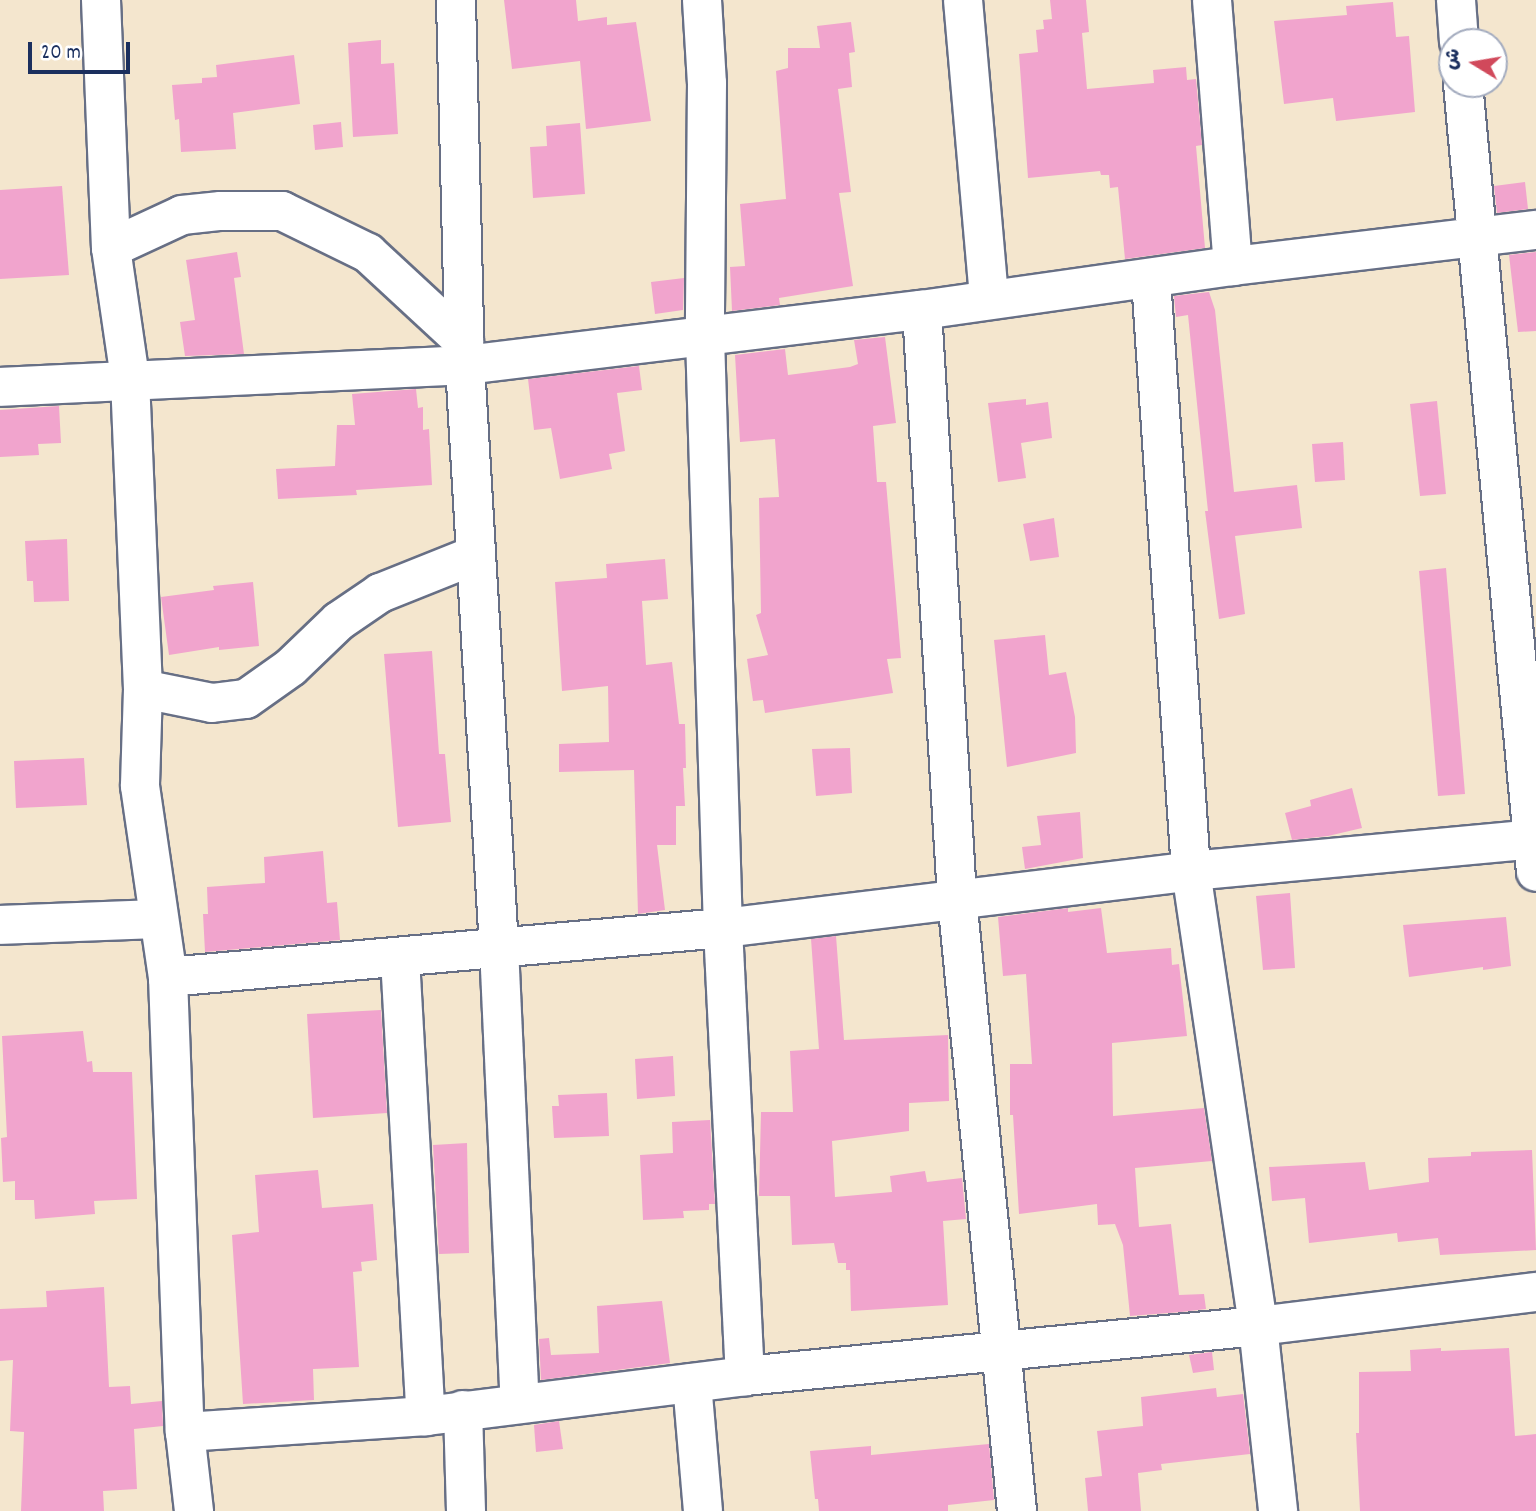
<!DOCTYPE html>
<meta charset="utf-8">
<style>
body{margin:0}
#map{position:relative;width:1536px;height:1511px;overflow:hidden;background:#f4e6ce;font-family:Dekko,"Playpen Sans Arabic",sans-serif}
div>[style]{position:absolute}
.building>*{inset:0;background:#f1a4cd}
.roads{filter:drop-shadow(2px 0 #676f85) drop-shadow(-2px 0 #676f85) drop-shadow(0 2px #676f85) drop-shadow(0 -2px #676f85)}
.minor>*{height:38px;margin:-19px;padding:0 19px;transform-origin:19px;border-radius:19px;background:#fff}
span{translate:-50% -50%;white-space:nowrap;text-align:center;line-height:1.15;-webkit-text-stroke:5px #fff;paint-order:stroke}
.north{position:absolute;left:1438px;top:28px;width:70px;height:70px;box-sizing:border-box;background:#fff;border:2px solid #a4acbf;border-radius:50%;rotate:281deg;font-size:19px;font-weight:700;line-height:28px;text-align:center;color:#1b2f5e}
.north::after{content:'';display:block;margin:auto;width:24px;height:32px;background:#d1495b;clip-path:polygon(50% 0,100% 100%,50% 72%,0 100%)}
.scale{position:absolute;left:28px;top:42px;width:102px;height:32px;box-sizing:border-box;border:4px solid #1b2f5e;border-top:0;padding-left:9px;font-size:21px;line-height:24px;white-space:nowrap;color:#1b2f5e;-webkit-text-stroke:5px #fff;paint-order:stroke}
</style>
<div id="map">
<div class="building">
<i style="clip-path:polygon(504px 0,576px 0,578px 21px,607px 17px,607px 25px,636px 22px,651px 121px,586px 129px,580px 61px,512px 69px)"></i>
<i style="clip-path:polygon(1050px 0,1086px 0,1089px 32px,1082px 33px,1087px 89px,1154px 83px,1153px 70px,1186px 67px,1187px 80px,1196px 79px,1202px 145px,1196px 146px,1205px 248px,1125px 259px,1118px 187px,1110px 188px,1109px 175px,1101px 175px,1100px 171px,1028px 178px,1019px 54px,1038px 52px,1036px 30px,1044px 29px,1043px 20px,1052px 19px)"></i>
<i style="clip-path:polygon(1393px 2px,1396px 37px,1409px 36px,1415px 112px,1336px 121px,1333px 98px,1284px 104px,1274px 21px,1347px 15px,1346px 6px)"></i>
<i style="clip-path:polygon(851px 22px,855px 52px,849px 53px,852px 87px,838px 89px,851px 192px,839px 193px,853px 286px,779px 298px,780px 305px,732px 311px,730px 267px,745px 266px,740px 204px,786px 199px,776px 71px,788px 68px,788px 48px,820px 48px,817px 26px)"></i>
<i style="clip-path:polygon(381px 40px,381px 64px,394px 63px,398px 134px,353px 137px,348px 43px)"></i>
<i style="clip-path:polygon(294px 55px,300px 104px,233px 113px,236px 149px,181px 152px,179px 119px,175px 120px,172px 85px,202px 83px,202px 78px,217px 77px,216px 65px)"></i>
<i style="clip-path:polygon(341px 122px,343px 147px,315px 150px,313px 125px)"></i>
<i style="clip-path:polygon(580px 123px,585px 194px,533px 198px,530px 147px,547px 146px,546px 126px)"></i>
<i style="clip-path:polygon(1525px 182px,1528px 209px,1497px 213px,1494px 186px)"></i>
<i style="clip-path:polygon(62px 186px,69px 275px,0 279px,0 190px)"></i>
<i style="clip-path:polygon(237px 252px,241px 277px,234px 278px,244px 354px,185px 356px,180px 322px,195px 320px,186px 260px)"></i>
<i style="clip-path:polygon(1536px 252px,1536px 331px,1518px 332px,1509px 255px)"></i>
<i style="clip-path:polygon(684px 278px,683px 310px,655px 314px,651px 282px)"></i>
<i style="clip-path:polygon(1209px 292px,1215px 310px,1234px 492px,1297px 485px,1302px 528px,1235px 536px,1245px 614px,1219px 619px,1205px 511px,1208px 511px,1207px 502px,1188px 315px,1176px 317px,1174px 296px)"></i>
<i style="clip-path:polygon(885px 337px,896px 423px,873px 426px,877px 482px,886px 482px,901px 658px,887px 659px,893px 693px,765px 713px,763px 700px,753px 701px,747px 659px,768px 655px,756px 615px,761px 613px,759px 498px,779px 497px,775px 439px,740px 442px,735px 355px,785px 349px,788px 375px,850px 367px,858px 364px,854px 340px)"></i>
<i style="clip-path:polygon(639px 366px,642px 390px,617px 393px,625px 451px,609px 454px,612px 469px,560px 479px,551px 428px,534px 430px,528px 379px)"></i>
<i style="clip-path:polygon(416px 389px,418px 408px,423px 407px,423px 430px,429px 429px,432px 485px,356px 490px,357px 495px,278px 499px,276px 469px,335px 466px,337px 425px,355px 425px,352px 394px)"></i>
<i style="clip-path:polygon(1026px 399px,1026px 405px,1048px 402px,1052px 438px,1021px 443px,1026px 478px,998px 482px,988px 403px)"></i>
<i style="clip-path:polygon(1437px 401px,1446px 494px,1420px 496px,1410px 404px)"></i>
<i style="clip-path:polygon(59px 406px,61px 443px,38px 444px,39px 455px,0 457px,0 410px)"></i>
<i style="clip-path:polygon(1343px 442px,1345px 480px,1315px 482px,1312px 444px)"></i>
<i style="clip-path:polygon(1054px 518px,1059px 557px,1030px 561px,1023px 524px)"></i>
<i style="clip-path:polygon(67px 539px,69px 601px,34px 602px,33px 581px,27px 581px,25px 541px)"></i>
<i style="clip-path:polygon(665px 559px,668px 599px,642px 601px,646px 665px,672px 662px,679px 724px,685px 724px,686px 768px,683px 768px,685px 806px,676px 806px,676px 845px,657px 845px,665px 910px,638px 914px,634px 770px,559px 772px,559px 744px,609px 742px,608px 686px,562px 691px,555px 582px,607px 578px,606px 564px)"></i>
<i style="clip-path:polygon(1446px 568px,1465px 794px,1438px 796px,1419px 571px)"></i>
<i style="clip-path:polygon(253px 582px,259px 646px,219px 650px,219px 647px,169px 655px,161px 597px,214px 590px,213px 586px)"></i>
<i style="clip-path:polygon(1045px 635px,1049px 675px,1066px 672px,1075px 717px,1076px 753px,1007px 767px,994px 640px)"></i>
<i style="clip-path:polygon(432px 651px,439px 754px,445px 754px,451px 822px,398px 827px,384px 654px)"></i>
<i style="clip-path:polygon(850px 748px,852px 793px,816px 796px,812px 749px)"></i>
<i style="clip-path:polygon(84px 758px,87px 805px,16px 808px,14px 761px)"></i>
<i style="clip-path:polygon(1352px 788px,1362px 828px,1328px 836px,1292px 840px,1285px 813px,1311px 806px,1310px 800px)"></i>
<i style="clip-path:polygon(1080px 812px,1083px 858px,1025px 869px,1022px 847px,1041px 845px,1037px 816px)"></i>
<i style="clip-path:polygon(323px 851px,327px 903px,337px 902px,340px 940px,205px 952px,203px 914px,208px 914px,207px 887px,265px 883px,264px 857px)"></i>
<i style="clip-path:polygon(1290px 893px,1295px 968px,1263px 970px,1256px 896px)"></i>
<i style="clip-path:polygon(1068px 908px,1068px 912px,1101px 908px,1107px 953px,1171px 948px,1172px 965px,1179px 964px,1187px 1036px,1112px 1043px,1113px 1116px,1204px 1108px,1212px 1161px,1135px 1168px,1139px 1227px,1171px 1224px,1179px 1295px,1204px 1294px,1206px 1309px,1181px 1312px,1181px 1308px,1181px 1312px,1130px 1316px,1123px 1245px,1115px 1224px,1098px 1225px,1097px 1204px,1019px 1214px,1013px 1115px,1010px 1115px,1010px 1064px,1032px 1064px,1026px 974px,1003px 976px,998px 917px)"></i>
<i style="clip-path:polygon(1506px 917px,1511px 966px,1483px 970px,1483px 967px,1409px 977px,1403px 925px)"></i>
<i style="clip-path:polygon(836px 936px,844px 1040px,948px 1035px,949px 1101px,909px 1103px,909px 1131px,832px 1141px,835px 1197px,892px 1192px,890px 1176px,925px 1171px,927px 1182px,962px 1178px,966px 1219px,943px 1221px,948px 1305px,851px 1311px,850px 1270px,846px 1270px,846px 1263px,838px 1263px,834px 1243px,792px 1245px,790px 1196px,759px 1196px,761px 1112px,793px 1112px,790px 1051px,819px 1049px,811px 939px)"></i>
<i style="clip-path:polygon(381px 1010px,387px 1113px,313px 1118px,307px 1014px)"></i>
<i style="clip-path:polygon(83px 1031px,87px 1062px,92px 1061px,93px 1072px,132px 1072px,137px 1199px,94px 1201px,95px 1214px,35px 1219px,34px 1200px,15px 1200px,15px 1181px,3px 1182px,1px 1138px,7px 1137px,2px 1036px)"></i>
<i style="clip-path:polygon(673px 1056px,675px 1096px,637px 1099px,635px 1059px)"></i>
<i style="clip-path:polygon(607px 1093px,609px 1136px,554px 1138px,552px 1106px,559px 1106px,558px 1095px)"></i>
<i style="clip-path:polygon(710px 1120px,715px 1204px,709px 1204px,709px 1210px,683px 1211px,684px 1218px,643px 1220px,640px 1155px,673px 1153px,672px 1122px)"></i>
<i style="clip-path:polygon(467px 1143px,469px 1253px,439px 1254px,433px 1145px)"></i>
<i style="clip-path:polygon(1532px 1150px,1536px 1250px,1440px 1255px,1438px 1238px,1398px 1242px,1397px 1233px,1309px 1243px,1305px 1198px,1272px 1201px,1269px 1167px,1365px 1162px,1369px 1190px,1429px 1182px,1428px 1158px,1471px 1156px,1471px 1152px)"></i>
<i style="clip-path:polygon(318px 1170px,322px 1208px,373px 1204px,377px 1260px,361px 1262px,362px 1271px,353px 1272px,359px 1367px,313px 1369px,314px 1400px,243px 1404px,232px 1235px,259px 1232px,255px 1175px)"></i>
<i style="clip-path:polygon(104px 1287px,109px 1387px,130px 1386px,131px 1404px,162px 1401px,163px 1426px,134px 1429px,137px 1489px,103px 1491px,104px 1511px,21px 1511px,24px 1432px,10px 1431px,13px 1360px,0 1361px,0 1309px,47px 1307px,46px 1291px)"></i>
<i style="clip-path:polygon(662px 1301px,670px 1363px,541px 1380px,539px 1339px,549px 1338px,551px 1355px,599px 1353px,597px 1306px)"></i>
<i style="clip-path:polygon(1441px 1348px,1441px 1351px,1509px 1348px,1515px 1436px,1536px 1434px,1536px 1511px,1360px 1511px,1356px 1433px,1359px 1433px,1359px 1372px,1411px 1371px,1410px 1350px)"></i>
<i style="clip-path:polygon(1212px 1352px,1214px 1370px,1193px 1373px,1189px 1355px)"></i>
<i style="clip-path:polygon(1216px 1388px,1217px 1397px,1243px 1394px,1250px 1454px,1161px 1464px,1162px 1470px,1138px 1473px,1141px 1511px,1088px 1511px,1085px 1478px,1102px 1476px,1097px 1431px,1143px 1426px,1141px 1397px)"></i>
<i style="clip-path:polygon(559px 1421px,563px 1449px,536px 1452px,534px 1425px)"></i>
<i style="clip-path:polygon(989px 1444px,994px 1500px,948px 1505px,948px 1511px,819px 1511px,818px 1499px,815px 1499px,810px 1451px,871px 1446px,871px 1455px)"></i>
</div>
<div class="roads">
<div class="minor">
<i style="left:101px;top:0;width:248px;rotate:87.7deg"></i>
<i style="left:111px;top:248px;width:132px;rotate:81.7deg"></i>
<i style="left:130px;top:379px;width:310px;rotate:87.6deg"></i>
<i style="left:143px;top:689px;width:97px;rotate:91.8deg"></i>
<i style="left:140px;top:786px;width:193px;rotate:81.7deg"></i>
<i style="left:168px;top:977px;width:455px;rotate:87.9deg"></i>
<i style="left:185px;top:1432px;width:80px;rotate:83.5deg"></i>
<i style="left:456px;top:0;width:365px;rotate:88.6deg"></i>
<i style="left:465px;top:365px;width:583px;rotate:86.66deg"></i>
<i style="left:499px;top:947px;width:455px;rotate:87.4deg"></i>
<i style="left:702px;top:0;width:83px;rotate:86.6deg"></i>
<i style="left:707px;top:83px;width:254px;rotate:90.5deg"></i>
<i style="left:705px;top:337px;width:591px;rotate:88.26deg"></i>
<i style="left:723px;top:928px;width:449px;rotate:87.2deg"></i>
<i style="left:963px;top:0;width:300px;rotate:85deg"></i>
<i style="left:1212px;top:0;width:267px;rotate:85.5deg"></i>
<i style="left:1456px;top:0;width:42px;rotate:85.9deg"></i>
<i style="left:1463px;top:84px;width:791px;rotate:84.71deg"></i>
<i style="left:111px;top:248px;width:78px;rotate:-24.9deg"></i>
<i style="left:182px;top:215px;width:39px;rotate:-6deg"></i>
<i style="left:221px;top:211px;width:61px"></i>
<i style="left:282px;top:211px;width:96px;rotate:26deg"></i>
<i style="left:368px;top:253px;width:131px;rotate:42.8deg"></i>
<i style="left:1151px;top:279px;width:593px;rotate:86.13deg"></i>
<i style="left:1191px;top:871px;width:460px;rotate:81.6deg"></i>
<i style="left:1258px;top:1326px;width:186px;rotate:83.8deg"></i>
<i style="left:922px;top:310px;width:589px;rotate:86.59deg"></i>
<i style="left:957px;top:898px;width:616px;rotate:84.41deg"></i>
<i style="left:0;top:387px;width:466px;rotate:-2.7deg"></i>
<i style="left:465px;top:365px;width:460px;rotate:-6.9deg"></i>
<i style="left:922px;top:310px;width:314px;rotate:-8.1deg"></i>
<i style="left:1233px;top:266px;width:305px;rotate:-6.8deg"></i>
<i style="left:143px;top:689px;width:70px;rotate:11.5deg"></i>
<i style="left:212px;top:703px;width:34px;rotate:-7deg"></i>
<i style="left:246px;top:699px;width:55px;rotate:-35.4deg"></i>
<i style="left:291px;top:667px;width:66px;rotate:-43.8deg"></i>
<i style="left:339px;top:621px;width:50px;rotate:-34.3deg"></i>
<i style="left:380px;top:593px;width:102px;rotate:-21.8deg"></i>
<i style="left:0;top:925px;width:158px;rotate:-2.2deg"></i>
<i style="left:400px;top:958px;width:459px;rotate:86.8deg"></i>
<i style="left:168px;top:977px;width:557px;rotate:-5.05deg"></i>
<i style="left:723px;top:928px;width:471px;rotate:-6.9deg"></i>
<i style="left:1191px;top:871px;width:346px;rotate:-5.3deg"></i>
<i style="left:692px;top:1383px;width:128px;rotate:85.1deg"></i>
<i style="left:463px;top:1410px;width:101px;rotate:88.3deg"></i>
<i style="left:185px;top:1432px;width:242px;rotate:-3.8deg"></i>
<i style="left:426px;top:1416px;width:321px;rotate:-7.1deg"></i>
<i style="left:745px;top:1376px;width:515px;rotate:-5.57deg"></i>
<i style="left:1258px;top:1326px;width:280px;rotate:-7deg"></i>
</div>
</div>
<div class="north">ش</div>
<div class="scale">20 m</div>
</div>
